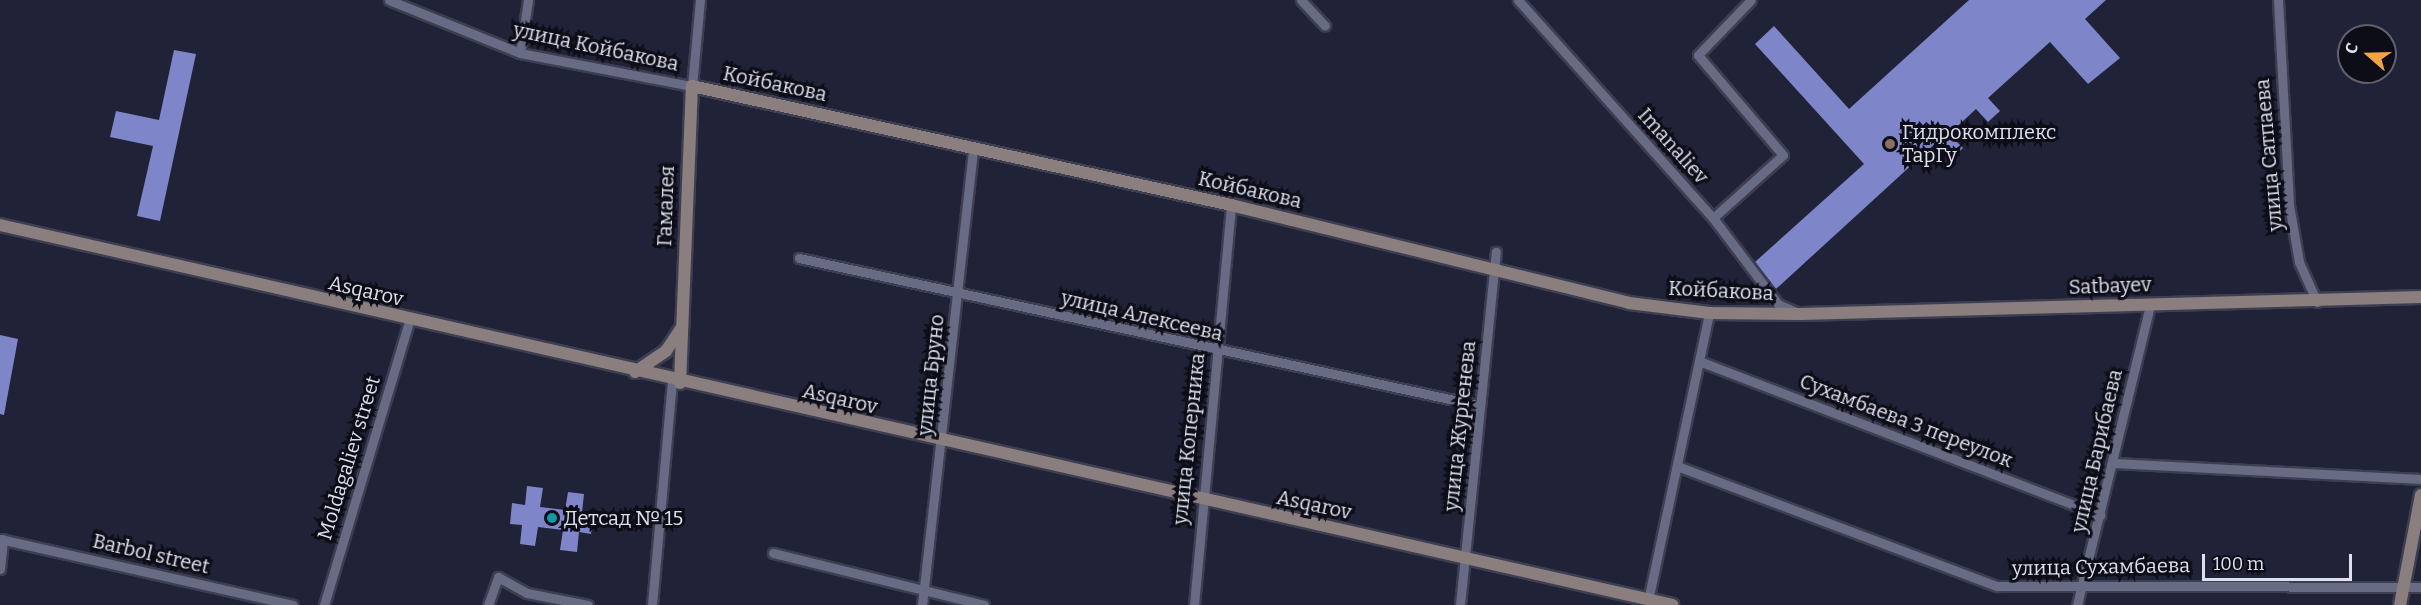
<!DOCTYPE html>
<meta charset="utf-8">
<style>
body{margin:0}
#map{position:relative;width:2421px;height:605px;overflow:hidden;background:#202237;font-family:Bitter,serif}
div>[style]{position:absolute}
.building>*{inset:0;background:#7e85c9}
.roads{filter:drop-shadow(2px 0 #3d3e50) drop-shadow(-2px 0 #3d3e50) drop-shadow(0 2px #3d3e50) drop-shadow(0 -2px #3d3e50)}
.street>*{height:9px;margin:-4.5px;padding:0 4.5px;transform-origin:4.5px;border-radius:4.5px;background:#676b84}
.secondary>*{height:12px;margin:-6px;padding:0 6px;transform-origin:6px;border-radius:6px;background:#8a7e7f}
.dots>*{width:16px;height:16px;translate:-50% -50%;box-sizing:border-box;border:3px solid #0c0d16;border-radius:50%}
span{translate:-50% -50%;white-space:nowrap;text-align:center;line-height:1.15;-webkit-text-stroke:6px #0c0d16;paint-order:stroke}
.street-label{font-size:20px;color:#dee0ef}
.poi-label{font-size:20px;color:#dee0ef}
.left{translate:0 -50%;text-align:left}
.north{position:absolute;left:2337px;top:24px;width:60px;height:60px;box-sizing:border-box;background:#0c0d16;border:2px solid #60616d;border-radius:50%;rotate:290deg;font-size:16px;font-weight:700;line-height:24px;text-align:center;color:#dee0ef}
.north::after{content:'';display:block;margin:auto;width:21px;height:27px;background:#f3a442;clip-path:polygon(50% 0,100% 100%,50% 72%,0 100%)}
.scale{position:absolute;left:2202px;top:554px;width:150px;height:27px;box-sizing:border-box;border:3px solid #dee0ef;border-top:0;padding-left:8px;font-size:18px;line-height:21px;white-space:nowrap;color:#dee0ef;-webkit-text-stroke:4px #0c0d16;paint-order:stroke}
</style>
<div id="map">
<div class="building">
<i style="clip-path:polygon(1969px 0,2106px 0,2085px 19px,2120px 58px,2088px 84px,2050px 42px,1988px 98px,2000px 111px,1988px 122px,1976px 109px,1949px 134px,1963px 148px,1953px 157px,1939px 140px,1776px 289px,1755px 262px,1864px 164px,1755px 44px,1774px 26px,1849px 109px)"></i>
<i style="clip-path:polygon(174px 50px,196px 54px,160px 221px,137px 216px,153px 146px,110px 137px,116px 111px,159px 120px)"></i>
<i style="clip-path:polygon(0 335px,18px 339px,4px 415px,0 414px)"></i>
<i style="clip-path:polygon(527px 486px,543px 488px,540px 507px,565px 510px,568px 492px,584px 494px,582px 512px,594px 513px,591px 534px,579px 532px,577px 552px,560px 550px,563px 530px,538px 527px,535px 546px,520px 544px,522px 525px,510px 524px,512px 503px,525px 505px)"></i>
</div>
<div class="roads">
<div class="street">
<i style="left:389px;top:0;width:141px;rotate:22deg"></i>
<i style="left:520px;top:53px;width:175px;rotate:10.9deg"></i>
<i style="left:692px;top:86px;width:86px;rotate:-84.7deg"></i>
<i style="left:1301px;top:0;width:35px;rotate:47deg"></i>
<i style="left:1518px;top:0;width:292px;rotate:48.2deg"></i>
<i style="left:1713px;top:218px;width:108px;rotate:52.9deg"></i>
<i style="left:1778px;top:304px;width:22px;rotate:24deg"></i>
<i style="left:2278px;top:0;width:205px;rotate:86.9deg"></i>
<i style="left:2289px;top:205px;width:58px;rotate:80deg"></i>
<i style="left:2299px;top:262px;width:44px;rotate:65.8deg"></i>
<i style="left:520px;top:53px;width:54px;rotate:-81.4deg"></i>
<i style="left:1713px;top:218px;width:94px;rotate:-42deg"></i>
<i style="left:1783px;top:155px;width:131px;rotate:-130.4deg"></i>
<i style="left:1698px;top:55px;width:76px;rotate:-46.1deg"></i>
<i style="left:799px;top:258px;width:694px;rotate:12.23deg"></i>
<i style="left:1699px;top:361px;width:430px;rotate:21deg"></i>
<i style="left:2114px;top:463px;width:307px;rotate:3deg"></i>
<i style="left:1677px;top:466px;width:342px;rotate:20.6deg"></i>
<i style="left:1997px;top:586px;width:424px;rotate:0.1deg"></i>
<i style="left:0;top:539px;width:300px;rotate:12.7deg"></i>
<i style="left:773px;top:553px;width:217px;rotate:13.8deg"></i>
<i style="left:0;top:569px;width:30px;rotate:-84deg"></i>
<i style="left:1649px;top:596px;width:289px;rotate:-78deg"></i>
<i style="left:324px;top:605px;width:295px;rotate:-73.3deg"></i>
<i style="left:488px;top:605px;width:30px;rotate:-70deg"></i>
<i style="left:498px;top:577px;width:33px;rotate:29deg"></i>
<i style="left:527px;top:593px;width:62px;rotate:11.1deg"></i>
<i style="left:652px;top:605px;width:225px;rotate:-84.9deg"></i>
<i style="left:922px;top:605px;width:460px;rotate:-83.6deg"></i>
<i style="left:1194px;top:605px;width:402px;rotate:-84.7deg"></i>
<i style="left:1460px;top:605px;width:355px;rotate:-84.2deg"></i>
<i style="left:2077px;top:605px;width:309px;rotate:-76.3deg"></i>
</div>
<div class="secondary">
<i style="left:0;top:225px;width:1715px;rotate:12.8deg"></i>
<i style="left:635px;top:372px;width:37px;rotate:-34deg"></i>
<i style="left:666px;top:351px;width:29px;rotate:-56deg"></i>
<i style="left:680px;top:383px;width:297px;rotate:-87.7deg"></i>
<i style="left:692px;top:86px;width:552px;rotate:12.45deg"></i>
<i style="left:1231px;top:205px;width:410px;rotate:13.8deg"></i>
<i style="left:1629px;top:303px;width:81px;rotate:7.1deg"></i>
<i style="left:1709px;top:313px;width:92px;rotate:0.6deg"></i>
<i style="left:1801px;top:314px;width:620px;rotate:-1.57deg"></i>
<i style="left:2400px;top:605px;width:112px;rotate:-79.2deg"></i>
</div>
</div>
<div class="dots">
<i style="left:1890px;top:144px;background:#8d6e63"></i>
<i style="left:552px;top:518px;background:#0f9aa8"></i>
</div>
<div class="street-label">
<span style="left:596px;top:47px;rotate:12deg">улица Койбакова</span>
<span style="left:775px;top:84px;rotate:12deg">Койбакова</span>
<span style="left:1673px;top:146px;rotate:48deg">Imanaliev</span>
<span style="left:2269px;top:155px;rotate:-95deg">улица Сатпаева</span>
<span style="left:1250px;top:190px;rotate:13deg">Койбакова</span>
<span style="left:666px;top:206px;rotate:-88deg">Гамалея</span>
<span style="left:2110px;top:286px;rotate:-2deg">Satbayev</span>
<span style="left:366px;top:291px;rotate:13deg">Asqarov</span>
<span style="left:1721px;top:291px;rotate:3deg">Койбакова</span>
<span style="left:1142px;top:316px;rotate:13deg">улица Алексеева</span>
<span style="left:931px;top:375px;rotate:-84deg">улица Бруно</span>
<span style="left:840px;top:399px;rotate:13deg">Asqarov</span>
<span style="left:1906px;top:421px;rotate:21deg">Сухамбаева 3 переулок</span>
<span style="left:1460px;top:426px;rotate:-84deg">улица Жургенева</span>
<span style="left:1189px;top:439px;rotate:-84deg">улица Коперника</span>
<span style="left:2097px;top:451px;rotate:-77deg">улица Барибаева</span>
<span style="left:349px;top:458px;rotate:-73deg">Moldagaliev street</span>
<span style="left:1314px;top:505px;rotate:12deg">Asqarov</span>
<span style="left:151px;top:554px;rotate:13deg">Barbol street</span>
<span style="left:2101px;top:567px;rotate:-1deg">улица Сухамбаева</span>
</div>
<div class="poi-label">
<span class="left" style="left:1902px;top:144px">Гидрокомплекс<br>ТарГу</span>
<span class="left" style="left:564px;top:518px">Детсад № 15</span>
</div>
<div class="north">С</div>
<div class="scale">100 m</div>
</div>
